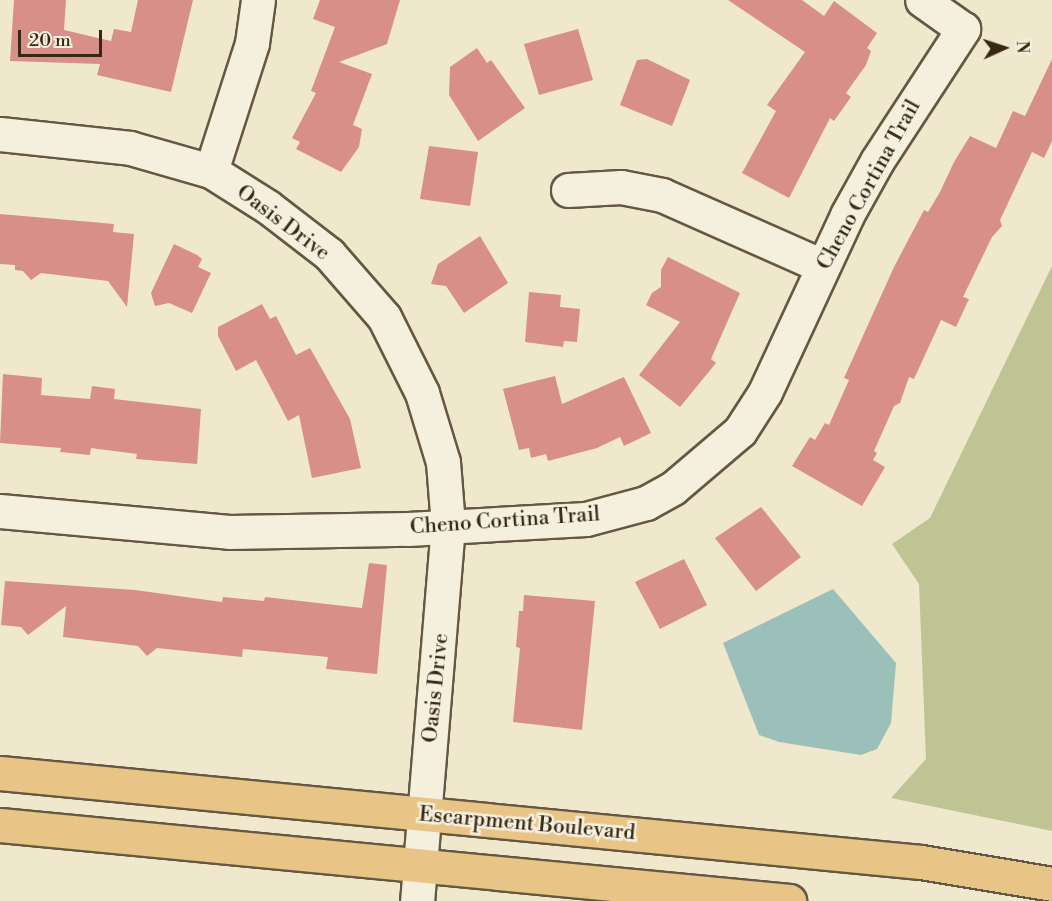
<!DOCTYPE html>
<style>
body{margin:0}
#map{position:relative;width:1052px;height:901px;overflow:hidden;background:#efe8cd;font-family:"Libre Bodoni",serif}
div>[style]{position:absolute}
.green>*{inset:0;background:#bfc494}
.water>*{inset:0;background:#9ac0b9}
.building>*{inset:0;background:#d88f89}
.roads{filter:drop-shadow(2px 0 #655842) drop-shadow(-2px 0 #655842) drop-shadow(0 2px #655842) drop-shadow(0 -2px #655842)}
.minor>*{height:33px;margin:-16.5px;padding:0 16.5px;transform-origin:16.5px;border-radius:16.5px;background:#f5f0de}
.major>*{height:33px;margin:-16.5px;padding:0 16.5px;transform-origin:16.5px;border-radius:16.5px;background:#e8c486}
span{translate:-50% -50%;white-space:nowrap;text-align:center;line-height:1.15;-webkit-text-stroke:5px #f5f0de;paint-order:stroke}
.street-label{font-size:21px;color:#372814}
.north{position:absolute;left:974px;top:18px;width:60px;height:60px;-webkit-text-stroke:4px #f5f0de;paint-order:stroke;rotate:87deg;font-size:16px;font-weight:700;line-height:24px;text-align:center;color:#372814}
.north::after{content:'';display:block;margin:auto;width:21px;height:27px;background:#372814;clip-path:polygon(50% 0,100% 100%,50% 72%,0 100%)}
.scale{position:absolute;left:18px;top:30px;width:84px;height:27px;box-sizing:border-box;border:3px solid #372814;border-top:0;padding-left:8px;font-size:18px;line-height:21px;white-space:nowrap;color:#372814;-webkit-text-stroke:4px #f5f0de;paint-order:stroke}
</style>
<div id="map">
<div class="green">
<i style="clip-path:polygon(1052px 266px,1052px 831px,891px 798px,926px 759px,919px 584px,892px 544px,930px 518px)"></i>
</div>
<div class="water">
<i style="clip-path:polygon(833px 589px,896px 663px,891px 723px,877px 749px,861px 755px,779px 742px,759px 735px,723px 643px)"></i>
</div>
<div class="building">
<i style="clip-path:polygon(14px 0,66px 0,64px 30px,111px 41px,114px 29px,131px 32px,138px 0,193px 0,171px 92px,97px 75px,100px 64px,10px 61px)"></i>
<i style="clip-path:polygon(320px 0,400px 0,387px 44px,339px 62px,372px 74px,353px 125px,362px 129px,359px 147px,341px 172px,296px 149px,300px 142px,292px 138px,316px 93px,311px 91px,335px 27px,313px 19px)"></i>
<i style="clip-path:polygon(728px 0,802px 0,824px 16px,834px 1px,877px 33px,867px 48px,871px 51px,866px 65px,846px 93px,851px 97px,834px 121px,830px 118px,789px 198px,742px 173px,776px 111px,767px 105px,805px 52px)"></i>
<i style="clip-path:polygon(578px 29px,593px 80px,539px 95px,524px 44px)"></i>
<i style="clip-path:polygon(477px 48px,487px 63px,491px 60px,525px 108px,478px 141px,449px 95px,450px 67px)"></i>
<i style="clip-path:polygon(647px 59px,690px 80px,672px 126px,620px 105px,637px 60px)"></i>
<i style="clip-path:polygon(1052px 59px,1052px 141px,1044px 158px,1032px 152px,1000px 220px,1002px 226px,992px 237px,963px 297px,969px 299px,956px 327px,941px 320px,914px 379px,909px 377px,900px 403px,894px 406px,874px 451px,877px 453px,873px 460px,885px 467px,862px 506px,792px 466px,810px 437px,815px 440px,825px 423px,829px 425px,849px 380px,844px 378px,894px 267px,924px 210px,928px 212px,940px 192px,954px 162px,970px 136px,996px 148px,1013px 111px,1025px 116px)"></i>
<i style="clip-path:polygon(429px 146px,478px 152px,470px 206px,420px 199px)"></i>
<i style="clip-path:polygon(0 214px,114px 224px,113px 232px,134px 234px,127px 307px,108px 281px,41px 273px,31px 280px,23px 271px,15px 270px,15px 265px,0 264px)"></i>
<i style="clip-path:polygon(480px 236px,508px 283px,464px 313px,446px 286px,431px 284px,438px 264px)"></i>
<i style="clip-path:polygon(174px 244px,197px 255px,202px 259px,198px 267px,211px 273px,192px 313px,169px 303px,155px 306px,151px 293px)"></i>
<i style="clip-path:polygon(668px 257px,740px 293px,711px 359px,716px 363px,680px 407px,639px 375px,680px 322px,646px 305px,652px 293px,661px 287px,661px 270px)"></i>
<i style="clip-path:polygon(529px 292px,561px 295px,560px 307px,580px 309px,577px 342px,564px 341px,563px 347px,525px 342px)"></i>
<i style="clip-path:polygon(262px 304px,270px 319px,276px 316px,296px 355px,310px 348px,350px 419px,361px 468px,312px 478px,299px 415px,288px 421px,256px 360px,236px 371px,218px 336px,218px 327px)"></i>
<i style="clip-path:polygon(3px 374px,42px 378px,41px 395px,90px 399px,92px 386px,115px 389px,114px 399px,201px 409px,197px 464px,136px 459px,137px 454px,91px 448px,90px 455px,60px 452px,61px 448px,0 443px)"></i>
<i style="clip-path:polygon(555px 376px,562px 404px,624px 377px,651px 433px,624px 446px,620px 437px,597px 448px,548px 461px,546px 454px,531px 458px,529px 448px,519px 450px,503px 389px)"></i>
<i style="clip-path:polygon(761px 507px,801px 557px,756px 591px,715px 538px)"></i>
<i style="clip-path:polygon(684px 559px,707px 605px,660px 629px,635px 582px)"></i>
<i style="clip-path:polygon(369px 563px,387px 565px,377px 674px,326px 669px,328px 657px,243px 649px,242px 657px,157px 648px,147px 656px,138px 646px,63px 637px,66px 606px,28px 635px,21px 627px,1px 625px,5px 581px,135px 590px,222px 602px,223px 597px,264px 601px,265px 597px,362px 608px)"></i>
<i style="clip-path:polygon(524px 595px,595px 601px,582px 730px,513px 722px,520px 648px,516px 647px,519px 611px,523px 611px)"></i>
</div>
<div class="roads">
<div class="minor">
<i style="left:0;top:134px;width:131px;rotate:6.1deg"></i>
<i style="left:130px;top:148px;width:84px;rotate:15.9deg"></i>
<i style="left:211px;top:171px;width:67px;rotate:32.3deg"></i>
<i style="left:268px;top:207px;width:77px;rotate:37.6deg"></i>
<i style="left:329px;top:254px;width:84px;rotate:48.9deg"></i>
<i style="left:384px;top:317px;width:85px;rotate:63.4deg"></i>
<i style="left:422px;top:393px;width:72px;rotate:73.1deg"></i>
<i style="left:443px;top:462px;width:63px;rotate:85.5deg"></i>
<i style="left:448px;top:525px;width:377px;rotate:94.7deg"></i>
<i style="left:211px;top:171px;width:134px;rotate:-72.2deg"></i>
<i style="left:252px;top:43px;width:43px;rotate:-82.1deg"></i>
<i style="left:568px;top:190px;width:53px;rotate:-3.2deg"></i>
<i style="left:621px;top:187px;width:42px;rotate:11deg"></i>
<i style="left:662px;top:195px;width:175px;rotate:23.9deg"></i>
<i style="left:0;top:511px;width:230px;rotate:5.2deg"></i>
<i style="left:229px;top:532px;width:179px;rotate:-1deg"></i>
<i style="left:408px;top:529px;width:178px;rotate:-3.2deg"></i>
<i style="left:586px;top:519px;width:62px;rotate:-14.9deg"></i>
<i style="left:646px;top:503px;width:31px;rotate:-29deg"></i>
<i style="left:673px;top:488px;width:88px;rotate:-40.4deg"></i>
<i style="left:740px;top:431px;width:46px;rotate:-57.3deg"></i>
<i style="left:765px;top:392px;width:195px;rotate:-65.1deg"></i>
<i style="left:847px;top:215px;width:62px;rotate:-60.9deg"></i>
<i style="left:877px;top:161px;width:158px;rotate:-56.9deg"></i>
<i style="left:963px;top:29px;width:50px;rotate:-144.7deg"></i>
</div>
<div class="major">
<i style="left:0;top:773px;width:925px;rotate:5.52deg"></i>
<i style="left:921px;top:862px;width:133px;rotate:9.5deg"></i>
<i style="left:0;top:825px;width:793px;rotate:5.5deg"></i>
</div>
</div>
<div class="street-label">
<span style="left:869px;top:185px;rotate:-61deg">Cheno Cortina Trail</span>
<span style="left:283px;top:223px;rotate:37deg">Oasis Drive</span>
<span style="left:505px;top:521px;rotate:-4deg">Cheno Cortina Trail</span>
<span style="left:436px;top:688px;rotate:-84deg">Oasis Drive</span>
<span style="left:527px;top:824px;rotate:5deg">Escarpment Boulevard</span>
</div>
<div class="north">N</div>
<div class="scale">20 m</div>
</div>
